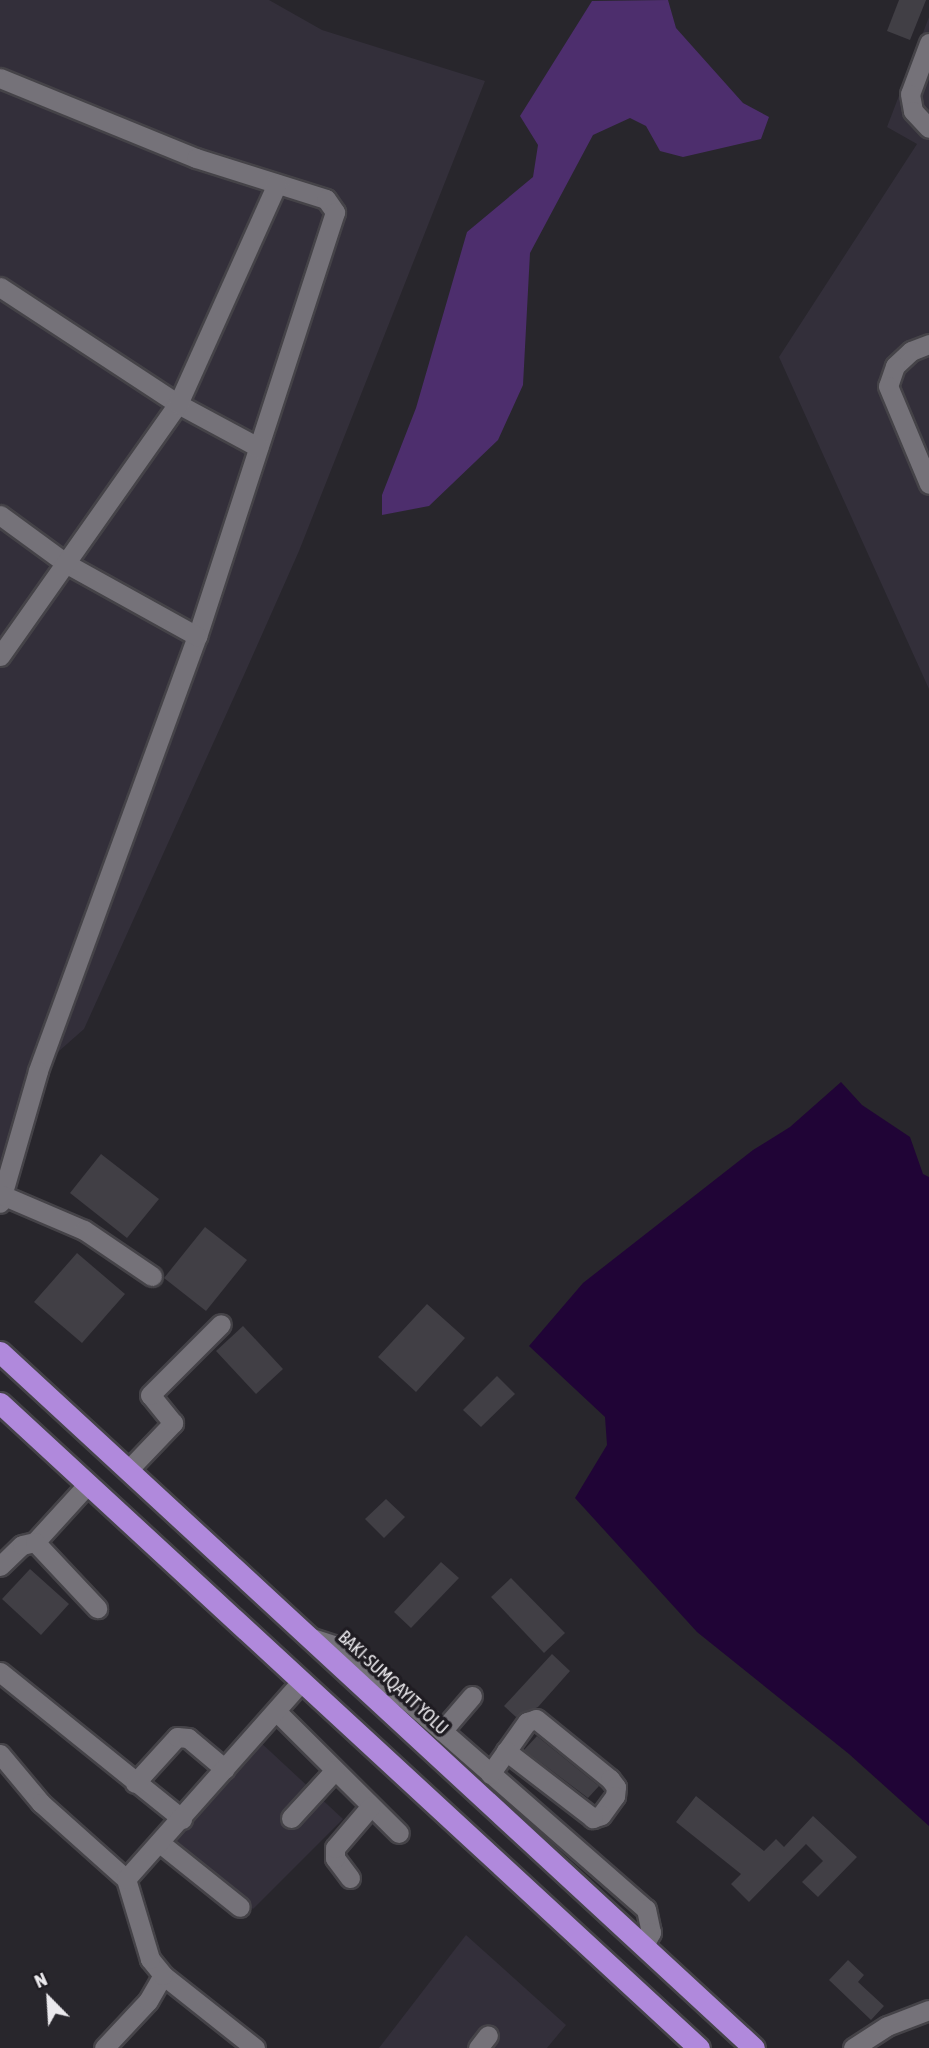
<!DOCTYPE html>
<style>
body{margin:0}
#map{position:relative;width:929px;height:2048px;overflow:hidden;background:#28262c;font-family:"Asap Condensed",sans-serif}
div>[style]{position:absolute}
.built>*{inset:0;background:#332f3a}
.green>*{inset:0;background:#4d2e6d}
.water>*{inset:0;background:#200436}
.building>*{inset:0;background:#413f45}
.roads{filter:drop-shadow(2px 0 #454348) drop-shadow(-2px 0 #454348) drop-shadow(0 2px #454348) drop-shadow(0 -2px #454348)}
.minor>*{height:19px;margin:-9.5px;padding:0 9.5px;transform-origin:9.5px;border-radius:9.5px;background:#757279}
.highway>*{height:21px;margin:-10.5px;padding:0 10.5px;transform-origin:10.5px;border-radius:10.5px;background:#b089dc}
span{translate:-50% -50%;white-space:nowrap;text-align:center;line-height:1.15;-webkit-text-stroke:7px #1f1c22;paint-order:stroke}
.street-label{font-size:18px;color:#ebe9ed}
.north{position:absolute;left:14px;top:1964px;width:70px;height:70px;-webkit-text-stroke:5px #1f1c22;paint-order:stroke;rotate:336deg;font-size:19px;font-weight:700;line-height:28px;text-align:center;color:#ebe9ed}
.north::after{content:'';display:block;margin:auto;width:24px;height:32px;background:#ebe9ed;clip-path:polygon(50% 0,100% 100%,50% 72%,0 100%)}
</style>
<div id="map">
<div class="built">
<i style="clip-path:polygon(0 0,269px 0,322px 30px,485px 81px,299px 551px,244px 675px,84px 1029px,50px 1059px,0 1169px)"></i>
<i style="clip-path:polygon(929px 17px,929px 689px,779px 357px,917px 144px,887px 127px)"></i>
<i style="clip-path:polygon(258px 1740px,343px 1819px,253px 1909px,173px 1842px)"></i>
<i style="clip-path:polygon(466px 1935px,566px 2025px,547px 2048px,379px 2048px)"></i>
</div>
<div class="green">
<i style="clip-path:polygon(668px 0,676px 28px,743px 103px,769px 117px,761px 139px,683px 157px,660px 151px,646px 126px,630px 118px,593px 135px,530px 253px,523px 385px,498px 440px,429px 506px,382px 515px,382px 495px,416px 408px,467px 232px,533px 177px,538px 145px,520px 116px,592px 1px)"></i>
</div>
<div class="water">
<i style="clip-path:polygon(841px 1082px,862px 1105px,910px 1137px,923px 1174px,929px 1177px,929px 1826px,849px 1754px,697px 1632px,575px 1498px,607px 1445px,605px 1417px,529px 1346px,583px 1283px,753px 1150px,790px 1127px)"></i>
</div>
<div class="building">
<i style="clip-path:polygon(899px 0,926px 0,910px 40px,887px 31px)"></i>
<i style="clip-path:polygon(101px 1154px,159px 1199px,127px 1238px,70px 1193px)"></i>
<i style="clip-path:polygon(205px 1227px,247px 1260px,206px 1311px,164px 1278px)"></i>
<i style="clip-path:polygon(77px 1253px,125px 1294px,82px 1343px,34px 1302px)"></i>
<i style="clip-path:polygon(427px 1304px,465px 1338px,416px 1392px,378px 1357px)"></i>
<i style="clip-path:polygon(243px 1326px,283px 1369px,256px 1394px,216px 1351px)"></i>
<i style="clip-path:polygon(497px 1376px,515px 1394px,481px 1427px,463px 1410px)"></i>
<i style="clip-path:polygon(386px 1499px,405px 1517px,384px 1538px,365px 1519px)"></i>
<i style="clip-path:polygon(441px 1562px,459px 1578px,411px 1628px,394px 1612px)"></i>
<i style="clip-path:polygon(30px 1569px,69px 1604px,41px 1635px,2px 1599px)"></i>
<i style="clip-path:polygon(511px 1578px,565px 1633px,544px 1653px,491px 1597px)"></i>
<i style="clip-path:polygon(552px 1654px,570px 1671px,538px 1707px,516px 1717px,504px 1706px)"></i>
<i style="clip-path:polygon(537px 1736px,599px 1786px,588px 1798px,524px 1750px)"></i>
<i style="clip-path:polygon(696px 1796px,764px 1851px,776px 1839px,784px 1847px,813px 1816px,857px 1857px,818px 1897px,802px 1882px,823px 1861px,806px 1844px,749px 1902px,731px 1884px,741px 1874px,676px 1822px)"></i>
<i style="clip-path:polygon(848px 1960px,864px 1975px,858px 1982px,884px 2006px,871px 2020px,829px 1980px)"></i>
</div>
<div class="roads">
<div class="minor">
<i style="left:929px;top:43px;width:54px;rotate:110.4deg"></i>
<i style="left:910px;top:94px;width:17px;rotate:80deg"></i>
<i style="left:913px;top:111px;width:23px;rotate:47deg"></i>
<i style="left:0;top:78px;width:212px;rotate:22.2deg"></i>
<i style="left:196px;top:158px;width:136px;rotate:17.5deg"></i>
<i style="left:326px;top:199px;width:16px;rotate:55deg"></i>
<i style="left:335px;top:212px;width:446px;rotate:108deg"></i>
<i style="left:197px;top:636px;width:463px;rotate:110.1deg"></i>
<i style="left:38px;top:1071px;width:137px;rotate:106.1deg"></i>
<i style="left:0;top:287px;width:213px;rotate:33.3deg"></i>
<i style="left:178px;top:404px;width:91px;rotate:28.3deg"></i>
<i style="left:929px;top:344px;width:19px;rotate:159deg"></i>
<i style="left:911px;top:351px;width:22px;rotate:137deg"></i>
<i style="left:895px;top:366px;width:21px;rotate:109deg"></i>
<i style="left:888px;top:386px;width:106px;rotate:67.3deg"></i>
<i style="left:0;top:515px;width:83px;rotate:36.2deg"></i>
<i style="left:67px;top:564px;width:149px;rotate:29deg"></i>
<i style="left:0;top:656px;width:309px;rotate:-54.8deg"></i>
<i style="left:178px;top:404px;width:241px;rotate:-65.8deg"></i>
<i style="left:2px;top:1195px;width:89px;rotate:23.1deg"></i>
<i style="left:84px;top:1230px;width:82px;rotate:34.1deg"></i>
<i style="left:129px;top:1469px;width:64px;rotate:-46.3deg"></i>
<i style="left:173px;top:1423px;width:36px;rotate:-129deg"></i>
<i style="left:150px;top:1395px;width:100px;rotate:-45deg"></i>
<i style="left:35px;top:1542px;width:79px;rotate:-47.6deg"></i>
<i style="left:0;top:1566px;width:30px;rotate:-44deg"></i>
<i style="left:22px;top:1545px;width:13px;rotate:-13deg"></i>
<i style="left:35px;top:1542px;width:91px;rotate:46.8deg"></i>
<i style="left:312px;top:1638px;width:29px;rotate:18deg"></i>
<i style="left:340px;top:1647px;width:87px;rotate:38.5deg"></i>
<i style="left:408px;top:1701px;width:316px;rotate:41.2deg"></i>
<i style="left:646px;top:1909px;width:24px;rotate:78deg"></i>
<i style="left:651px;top:1932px;width:16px;rotate:117deg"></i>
<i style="left:0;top:1672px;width:234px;rotate:38.9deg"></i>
<i style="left:276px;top:1711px;width:173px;rotate:44.8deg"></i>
<i style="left:442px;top:1731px;width:46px;rotate:-49.4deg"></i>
<i style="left:0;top:1754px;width:64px;rotate:50.1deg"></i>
<i style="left:41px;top:1803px;width:114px;rotate:41.8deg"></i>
<i style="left:490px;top:1774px;width:64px;rotate:-54.6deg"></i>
<i style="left:527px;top:1722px;width:9px;rotate:-18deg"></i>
<i style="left:536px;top:1719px;width:95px;rotate:39deg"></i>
<i style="left:610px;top:1779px;width:10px;rotate:53deg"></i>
<i style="left:616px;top:1787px;width:9px;rotate:96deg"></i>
<i style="left:615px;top:1796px;width:24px;rotate:126deg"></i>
<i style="left:601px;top:1815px;width:9px;rotate:159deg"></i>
<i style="left:593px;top:1818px;width:110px;rotate:-142.4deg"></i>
<i style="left:135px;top:1783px;width:62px;rotate:-47.6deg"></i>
<i style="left:177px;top:1737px;width:11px;rotate:5deg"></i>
<i style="left:188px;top:1738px;width:48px;rotate:40deg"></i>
<i style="left:291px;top:1818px;width:65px;rotate:-47.5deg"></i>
<i style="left:160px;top:1843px;width:102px;rotate:38.7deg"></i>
<i style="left:350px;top:1878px;width:25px;rotate:-127deg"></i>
<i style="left:335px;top:1858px;width:10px;rotate:-90deg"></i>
<i style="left:335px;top:1848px;width:55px;rotate:-49.4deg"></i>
<i style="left:104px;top:2048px;width:64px;rotate:-46.9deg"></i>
<i style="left:148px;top:2001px;width:30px;rotate:-60deg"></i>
<i style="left:255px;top:2048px;width:117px;rotate:-141.6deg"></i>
<i style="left:163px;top:1975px;width:21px;rotate:-129deg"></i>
<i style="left:150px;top:1959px;width:84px;rotate:-106.7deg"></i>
<i style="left:126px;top:1879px;width:265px;rotate:-48.4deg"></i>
<i style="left:478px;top:2048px;width:16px;rotate:-52deg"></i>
<i style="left:853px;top:2048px;width:40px;rotate:-32.9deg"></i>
<i style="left:887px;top:2026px;width:45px;rotate:-20.9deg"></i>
</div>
<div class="highway">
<i style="left:0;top:1352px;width:1026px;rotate:42.71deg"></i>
<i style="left:0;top:1403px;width:951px;rotate:42.7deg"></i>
</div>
</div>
<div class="street-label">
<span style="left:393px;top:1683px;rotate:43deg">BAKI-SUMQAYIT YOLU</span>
</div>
<div class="north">N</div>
</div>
